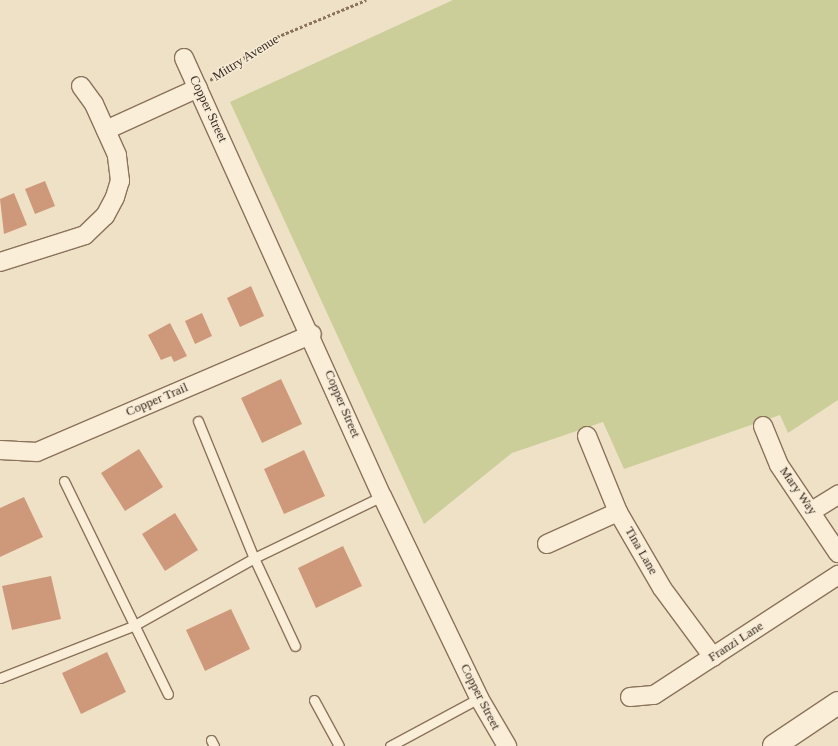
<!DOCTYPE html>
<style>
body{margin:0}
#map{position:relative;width:838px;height:746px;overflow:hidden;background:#efe1c6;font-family:"Times New Roman",serif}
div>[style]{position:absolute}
.green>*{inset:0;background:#cbce99}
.building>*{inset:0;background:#ce997b}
.path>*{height:2.5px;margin-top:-1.25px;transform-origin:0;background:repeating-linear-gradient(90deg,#8b725b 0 3px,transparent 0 5px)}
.roads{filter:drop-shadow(1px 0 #8b725b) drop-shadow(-1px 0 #8b725b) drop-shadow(0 1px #8b725b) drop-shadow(0 -1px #8b725b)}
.service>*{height:9px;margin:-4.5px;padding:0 4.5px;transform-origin:4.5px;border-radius:4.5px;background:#faeed9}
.minor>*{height:18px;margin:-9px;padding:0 9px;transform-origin:9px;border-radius:9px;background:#faeed9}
.tertiary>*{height:22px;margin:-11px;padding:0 11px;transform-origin:11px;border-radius:11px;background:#faeed9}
span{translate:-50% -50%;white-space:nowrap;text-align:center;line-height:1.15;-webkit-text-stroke:3px #f6ebd6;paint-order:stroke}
.street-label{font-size:13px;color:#3b2b1f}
</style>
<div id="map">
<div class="green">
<i style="clip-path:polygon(453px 0,838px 0,838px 400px,788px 433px,780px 415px,624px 469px,603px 422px,512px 453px,424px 524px,230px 102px)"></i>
</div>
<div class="building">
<i style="clip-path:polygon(45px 181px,55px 206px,35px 214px,25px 189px)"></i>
<i style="clip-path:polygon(14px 193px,27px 225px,4px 234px,0 199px)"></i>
<i style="clip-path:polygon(251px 286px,264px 316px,240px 327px,227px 298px)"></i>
<i style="clip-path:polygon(202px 313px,212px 336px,195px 344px,185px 321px)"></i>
<i style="clip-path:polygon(170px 323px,187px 356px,174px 362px,171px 356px,161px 360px,148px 335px)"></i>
<i style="clip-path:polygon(281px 379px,302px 424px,262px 443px,241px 398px)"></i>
<i style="clip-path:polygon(139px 449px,163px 487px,125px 511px,101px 473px)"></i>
<i style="clip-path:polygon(304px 450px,325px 496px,284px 514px,264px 469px)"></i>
<i style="clip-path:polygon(24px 497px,43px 537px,0 557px,0 508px)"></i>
<i style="clip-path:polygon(175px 513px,198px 550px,165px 571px,142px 534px)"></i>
<i style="clip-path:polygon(343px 546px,362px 586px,316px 608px,298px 568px)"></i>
<i style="clip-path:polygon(51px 576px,61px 619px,12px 630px,2px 586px)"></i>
<i style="clip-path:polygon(231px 609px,250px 649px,205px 671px,186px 630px)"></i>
<i style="clip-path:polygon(107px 652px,126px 692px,81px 714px,62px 673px)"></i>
</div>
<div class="path">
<i style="left:210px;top:80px;width:74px;rotate:-33.5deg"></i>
<i style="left:272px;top:39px;width:102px;rotate:-22.5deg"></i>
</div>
<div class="roads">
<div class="service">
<i style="left:198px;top:421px;width:148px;rotate:67.8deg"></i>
<i style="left:254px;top:558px;width:97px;rotate:65deg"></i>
<i style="left:64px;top:481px;width:237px;rotate:64deg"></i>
<i style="left:0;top:678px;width:143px;rotate:-21.4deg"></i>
<i style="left:133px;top:626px;width:139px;rotate:-29.3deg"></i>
<i style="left:254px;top:558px;width:142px;rotate:-25.8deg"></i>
<i style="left:314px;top:700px;width:52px;rotate:61.5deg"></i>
<i style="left:211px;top:740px;width:7px;rotate:63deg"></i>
<i style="left:390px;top:746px;width:101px;rotate:-28.3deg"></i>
</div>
<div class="minor">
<i style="left:184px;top:58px;width:481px;rotate:65.7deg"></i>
<i style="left:382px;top:496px;width:224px;rotate:64.3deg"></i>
<i style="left:479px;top:698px;width:56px;rotate:59.7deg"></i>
<i style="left:106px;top:130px;width:101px;rotate:-24.5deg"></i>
<i style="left:0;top:262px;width:89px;rotate:-17.6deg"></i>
<i style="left:85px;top:235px;width:28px;rotate:-44deg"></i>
<i style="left:105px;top:216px;width:21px;rotate:-62deg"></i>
<i style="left:115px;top:197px;width:17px;rotate:-73deg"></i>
<i style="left:120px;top:181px;width:26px;rotate:-97deg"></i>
<i style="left:117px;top:155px;width:56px;rotate:-114.3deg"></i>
<i style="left:94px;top:104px;width:22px;rotate:-126deg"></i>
<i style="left:763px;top:426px;width:42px;rotate:67.7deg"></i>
<i style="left:779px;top:465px;width:106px;rotate:56.2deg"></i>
<i style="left:587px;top:436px;width:82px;rotate:67.8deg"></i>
<i style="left:618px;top:512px;width:88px;rotate:59.9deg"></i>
<i style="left:662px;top:588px;width:86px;rotate:53.5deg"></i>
<i style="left:0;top:450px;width:37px;rotate:3deg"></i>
<i style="left:37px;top:452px;width:299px;rotate:-23.2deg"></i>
<i style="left:812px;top:511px;width:31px;rotate:-32deg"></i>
<i style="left:547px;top:544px;width:78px;rotate:-24.3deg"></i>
<i style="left:630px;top:697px;width:24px;rotate:-5deg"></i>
<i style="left:654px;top:695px;width:220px;rotate:-33.1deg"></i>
</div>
<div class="tertiary">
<i style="left:774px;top:746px;width:77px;rotate:-33.9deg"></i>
</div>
</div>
<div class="street-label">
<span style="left:246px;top:58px;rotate:-32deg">Mittry Avenue</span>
<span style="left:208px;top:109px;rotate:65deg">Copper Street</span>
<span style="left:157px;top:400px;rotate:-23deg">Copper Trail</span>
<span style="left:342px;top:404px;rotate:67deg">Copper Street</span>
<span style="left:798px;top:491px;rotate:55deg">Mary Way</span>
<span style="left:641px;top:551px;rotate:60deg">Tina Lane</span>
<span style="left:736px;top:642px;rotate:-33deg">Franzi Lane</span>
<span style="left:480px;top:697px;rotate:63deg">Copper Street</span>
</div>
</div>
